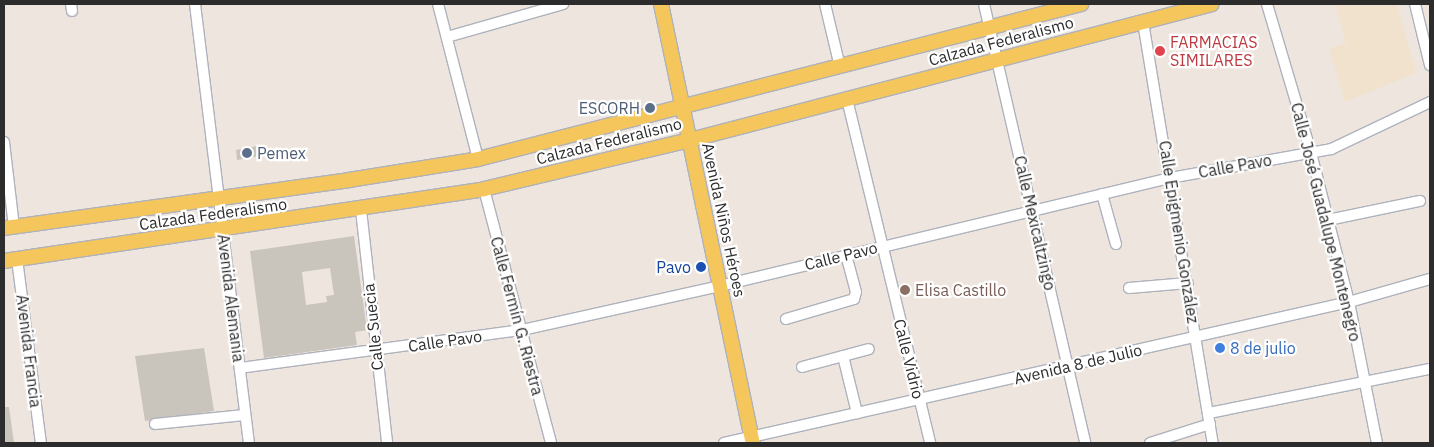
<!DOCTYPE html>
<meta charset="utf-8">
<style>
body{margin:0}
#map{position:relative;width:1434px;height:447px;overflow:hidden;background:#eee6de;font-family:"IBM Plex Sans",sans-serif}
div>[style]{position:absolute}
.education>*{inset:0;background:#f0e2cd}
.building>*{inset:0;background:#c9c4bc}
.roads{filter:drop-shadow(1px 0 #aeb2bc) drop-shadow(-1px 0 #aeb2bc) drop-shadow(0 1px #aeb2bc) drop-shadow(0 -1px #aeb2bc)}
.minor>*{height:10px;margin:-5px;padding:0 5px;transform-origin:5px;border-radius:5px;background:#fff}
.major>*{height:14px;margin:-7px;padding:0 7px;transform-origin:7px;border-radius:7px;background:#f5c65c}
.dots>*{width:14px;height:14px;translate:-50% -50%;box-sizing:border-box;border:2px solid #fff;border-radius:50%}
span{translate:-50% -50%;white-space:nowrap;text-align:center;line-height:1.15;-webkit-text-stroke:4.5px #fff;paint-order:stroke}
.street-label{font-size:16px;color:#2c2c2c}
.health-label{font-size:16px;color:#be3a42}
.left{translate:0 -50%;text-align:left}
.service-label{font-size:16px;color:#4e5e75}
.right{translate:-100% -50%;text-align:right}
.transit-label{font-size:16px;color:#164399}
.education-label{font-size:16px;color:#785e54}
.shop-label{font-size:16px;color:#366cbe}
.frame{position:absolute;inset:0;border:5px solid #2c2c2c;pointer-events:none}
</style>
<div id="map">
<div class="education">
<i style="clip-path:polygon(1335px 4px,1397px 4px,1416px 73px,1345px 102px,1329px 49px,1346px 43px)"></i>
</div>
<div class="building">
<i style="clip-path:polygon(257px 146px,259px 156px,237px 160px,236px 150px)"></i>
<i style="clip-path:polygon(evenodd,354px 236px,367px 330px,355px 332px,357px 345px,264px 358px,250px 251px,354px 236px,330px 268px,334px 295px,326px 296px,327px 302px,306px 305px,302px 272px,330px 268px)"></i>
<i style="clip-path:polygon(204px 348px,214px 411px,145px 421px,135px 356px)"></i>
<i style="clip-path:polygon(4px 407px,9px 407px,14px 443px,4px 443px)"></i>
</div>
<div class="roads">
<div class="minor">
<i style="left:71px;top:4px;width:7px;rotate:82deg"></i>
<i style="left:195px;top:4px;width:442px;rotate:83deg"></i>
<i style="left:438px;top:4px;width:160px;rotate:75.5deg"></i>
<i style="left:825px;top:4px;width:65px;rotate:76.6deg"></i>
<i style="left:984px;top:4px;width:450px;rotate:77deg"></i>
<i style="left:1267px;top:4px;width:155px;rotate:73.5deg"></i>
<i style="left:1311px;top:153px;width:154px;rotate:75.7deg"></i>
<i style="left:1349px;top:302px;width:144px;rotate:78.8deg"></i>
<i style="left:1415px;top:4px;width:63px;rotate:76.2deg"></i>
<i style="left:1143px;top:22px;width:427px;rotate:80.6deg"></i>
<i style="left:447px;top:37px;width:121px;rotate:-15.9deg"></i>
<i style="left:847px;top:99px;width:354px;rotate:76.4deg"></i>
<i style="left:4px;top:142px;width:86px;rotate:83.3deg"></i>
<i style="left:484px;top:189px;width:263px;rotate:75.2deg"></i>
<i style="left:1102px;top:194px;width:52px;rotate:74.4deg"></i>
<i style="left:361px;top:210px;width:234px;rotate:83.6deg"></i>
<i style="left:1328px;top:220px;width:94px;rotate:-11.7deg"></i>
<i style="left:17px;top:259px;width:186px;rotate:82.6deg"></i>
<i style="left:1129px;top:288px;width:59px;rotate:-4.8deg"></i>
<i style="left:786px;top:319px;width:71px;rotate:-16.4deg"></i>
<i style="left:854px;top:299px;width:7px;rotate:-74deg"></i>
<i style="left:856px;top:292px;width:38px;rotate:-105deg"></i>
<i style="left:843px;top:356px;width:59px;rotate:76.2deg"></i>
<i style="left:802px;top:367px;width:69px;rotate:-15deg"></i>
<i style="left:240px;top:368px;width:285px;rotate:-7.7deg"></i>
<i style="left:522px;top:330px;width:203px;rotate:-12.5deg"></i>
<i style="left:720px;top:286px;width:463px;rotate:-13.5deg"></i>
<i style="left:1170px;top:178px;width:164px;rotate:-10.2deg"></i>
<i style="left:1331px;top:149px;width:110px;rotate:-25.4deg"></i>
<i style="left:1209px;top:413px;width:225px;rotate:-11.3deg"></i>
<i style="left:155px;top:424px;width:90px;rotate:-5.7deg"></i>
<i style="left:724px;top:443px;width:641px;rotate:-12.71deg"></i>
<i style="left:1349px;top:302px;width:84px;rotate:-15.9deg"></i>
<i style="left:1150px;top:443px;width:63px;rotate:-17.6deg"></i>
</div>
<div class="major">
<i style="left:661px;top:4px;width:449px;rotate:78.2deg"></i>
<i style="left:4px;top:228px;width:348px;rotate:-7.9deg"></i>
<i style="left:349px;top:180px;width:131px;rotate:-9.2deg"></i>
<i style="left:478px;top:159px;width:623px;rotate:-14.42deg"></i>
<i style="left:4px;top:261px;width:485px;rotate:-8.5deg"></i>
<i style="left:484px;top:189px;width:212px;rotate:-13.4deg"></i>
<i style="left:690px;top:140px;width:539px;rotate:-14.6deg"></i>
</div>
</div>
<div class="dots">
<i style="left:1160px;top:51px;background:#e0444e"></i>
<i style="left:650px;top:108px;background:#5c6f8a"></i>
<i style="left:247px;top:153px;background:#5c6f8a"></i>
<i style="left:701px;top:267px;background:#1a4fb4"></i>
<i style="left:905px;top:290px;background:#8d6e63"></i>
<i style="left:1220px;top:348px;background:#3f7fe0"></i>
</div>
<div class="street-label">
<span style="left:1001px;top:41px;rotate:-15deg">Calzada Federalismo</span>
<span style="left:609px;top:141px;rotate:-14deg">Calzada Federalismo</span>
<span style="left:1235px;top:166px;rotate:-10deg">Calle Pavo</span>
<span style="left:213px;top:214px;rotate:-8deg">Calzada Federalismo</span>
<span style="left:724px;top:220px;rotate:78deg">Avenida Niños Héroes</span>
<span style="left:1326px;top:222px;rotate:76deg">Calle José Guadalupe Montenegro</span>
<span style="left:1035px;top:223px;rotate:77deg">Calle Mexicaltzingo</span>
<span style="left:1179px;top:232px;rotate:81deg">Calle Epigmenio González</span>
<span style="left:841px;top:256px;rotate:-14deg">Calle Pavo</span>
<span style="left:231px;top:298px;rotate:83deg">Avenida Alemania</span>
<span style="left:517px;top:316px;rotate:75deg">Calle Fermín G. Riestra</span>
<span style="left:373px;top:327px;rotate:-96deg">Calle Suecia</span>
<span style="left:445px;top:341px;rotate:-8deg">Calle Pavo</span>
<span style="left:29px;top:351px;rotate:83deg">Avenida Francia</span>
<span style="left:909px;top:359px;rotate:76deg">Calle Vidrio</span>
<span style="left:1078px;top:364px;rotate:-13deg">Avenida 8 de Julio</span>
</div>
<div class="health-label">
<span class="left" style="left:1170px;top:51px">FARMACIAS<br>SIMILARES</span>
</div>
<div class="service-label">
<span class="right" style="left:640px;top:108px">ESCORH</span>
<span class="left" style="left:257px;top:153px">Pemex</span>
</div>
<div class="transit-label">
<span class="right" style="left:691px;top:267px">Pavo</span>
</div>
<div class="education-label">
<span class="left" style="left:915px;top:290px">Elisa Castillo</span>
</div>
<div class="shop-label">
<span class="left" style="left:1230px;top:348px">8 de julio</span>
</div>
<div class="frame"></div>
</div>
